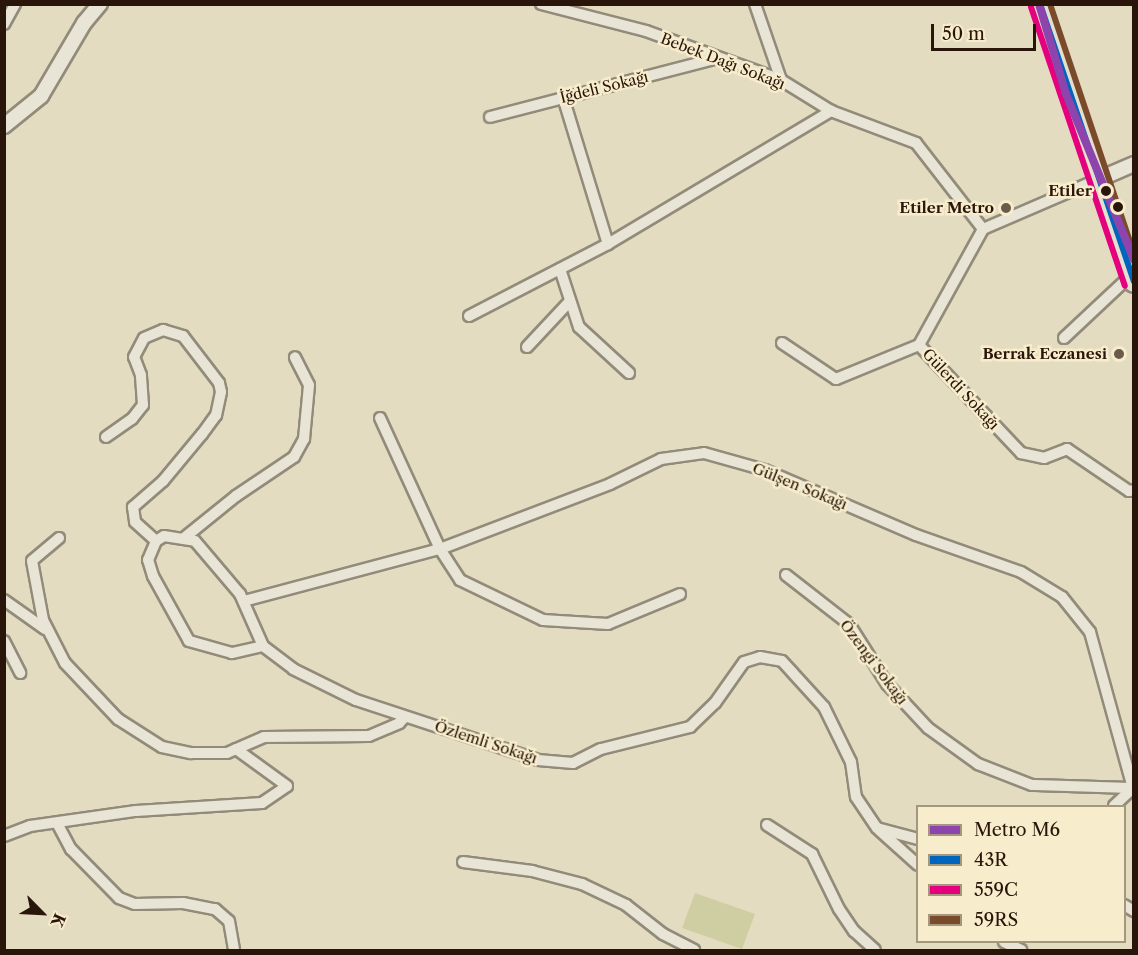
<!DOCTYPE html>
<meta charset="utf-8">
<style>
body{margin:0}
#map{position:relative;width:1138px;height:955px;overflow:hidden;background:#e4dcc0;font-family:"Libre Caslon Text",serif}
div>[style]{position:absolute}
.green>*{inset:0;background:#cfcea2}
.roads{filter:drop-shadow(2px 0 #928b7a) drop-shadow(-2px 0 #928b7a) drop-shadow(0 2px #928b7a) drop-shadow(0 -2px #928b7a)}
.minor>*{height:10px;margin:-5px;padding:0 5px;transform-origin:5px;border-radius:5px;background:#e8e4d6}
.tertiary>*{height:14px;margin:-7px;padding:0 7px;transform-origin:7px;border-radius:7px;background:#e8e4d6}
.primary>*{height:18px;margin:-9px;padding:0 9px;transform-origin:9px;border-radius:9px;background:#e4dfcf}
.bus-1>*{height:6px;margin:-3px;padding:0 3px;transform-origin:3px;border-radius:3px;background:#0065bd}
.bus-2>*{height:6px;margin:-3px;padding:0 3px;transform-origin:3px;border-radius:3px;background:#e5007d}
.bus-3>*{height:6px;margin:-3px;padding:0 3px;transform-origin:3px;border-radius:3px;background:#7a4b2a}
.metro-1>*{height:8px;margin:-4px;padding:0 4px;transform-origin:4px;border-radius:4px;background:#8e44ad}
.dots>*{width:16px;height:16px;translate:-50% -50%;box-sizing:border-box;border:3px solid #f7edcc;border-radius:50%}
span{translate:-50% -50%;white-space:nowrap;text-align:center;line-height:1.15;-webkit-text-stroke:5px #f7edcc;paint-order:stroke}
.street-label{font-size:15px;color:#2a150a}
.stop-label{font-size:15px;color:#2a150a;font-weight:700}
.right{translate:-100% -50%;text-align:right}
.poi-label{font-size:15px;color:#2a150a;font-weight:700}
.frame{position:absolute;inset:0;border:6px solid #2a150a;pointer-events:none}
.legend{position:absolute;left:916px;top:805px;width:210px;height:138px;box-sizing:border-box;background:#f7edcc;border:2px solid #a5977e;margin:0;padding:8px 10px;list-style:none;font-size:18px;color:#2a150a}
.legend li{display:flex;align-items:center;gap:12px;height:30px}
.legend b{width:30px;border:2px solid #a5977e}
.north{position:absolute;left:12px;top:883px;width:60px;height:60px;-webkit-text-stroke:4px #f7edcc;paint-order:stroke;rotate:114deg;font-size:16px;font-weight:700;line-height:24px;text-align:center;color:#2a150a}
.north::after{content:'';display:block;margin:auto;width:21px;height:27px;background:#2a150a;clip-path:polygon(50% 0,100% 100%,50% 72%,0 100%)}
.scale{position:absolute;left:931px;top:24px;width:105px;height:27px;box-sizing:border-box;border:3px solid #2a150a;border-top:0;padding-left:8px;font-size:18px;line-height:21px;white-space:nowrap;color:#2a150a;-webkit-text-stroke:4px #f7edcc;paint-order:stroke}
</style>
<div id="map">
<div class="green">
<i style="clip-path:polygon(695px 893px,755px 914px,742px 949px,682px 928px)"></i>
</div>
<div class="roads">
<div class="minor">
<i style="left:541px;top:4px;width:108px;rotate:14.4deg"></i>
<i style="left:646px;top:31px;width:144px;rotate:19.9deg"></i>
<i style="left:781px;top:80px;width:59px;rotate:31.8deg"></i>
<i style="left:831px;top:111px;width:91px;rotate:20.6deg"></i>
<i style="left:916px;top:143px;width:109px;rotate:52.1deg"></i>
<i style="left:755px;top:4px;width:80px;rotate:71.1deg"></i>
<i style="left:4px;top:24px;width:23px;rotate:-61deg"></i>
<i style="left:563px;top:97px;width:154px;rotate:73deg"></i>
<i style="left:490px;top:117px;width:236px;rotate:-14.5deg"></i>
<i style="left:983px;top:229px;width:124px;rotate:-23.3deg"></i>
<i style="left:560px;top:269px;width:61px;rotate:71.9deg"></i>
<i style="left:579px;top:327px;width:68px;rotate:42.6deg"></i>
<i style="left:469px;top:316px;width:157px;rotate:-27.4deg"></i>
<i style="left:608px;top:244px;width:260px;rotate:-30.8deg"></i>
<i style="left:1064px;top:338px;width:92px;rotate:-43.2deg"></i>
<i style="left:782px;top:343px;width:65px;rotate:33.7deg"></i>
<i style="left:836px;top:379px;width:90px;rotate:-22.3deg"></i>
<i style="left:919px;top:345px;width:149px;rotate:46.6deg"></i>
<i style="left:1021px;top:453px;width:24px;rotate:12deg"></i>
<i style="left:1044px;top:458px;width:25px;rotate:-21deg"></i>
<i style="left:1067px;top:449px;width:75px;rotate:34.1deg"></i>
<i style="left:1129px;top:491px;width:5px;rotate:-11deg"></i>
<i style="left:919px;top:345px;width:132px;rotate:-61.1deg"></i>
<i style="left:527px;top:347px;width:63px;rotate:-46.9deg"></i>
<i style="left:380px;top:418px;width:144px;rotate:65.4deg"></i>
<i style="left:440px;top:549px;width:37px;rotate:57deg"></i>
<i style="left:460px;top:580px;width:92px;rotate:25.7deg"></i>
<i style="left:543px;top:620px;width:65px;rotate:3.5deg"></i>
<i style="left:608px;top:624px;width:78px;rotate:-22.6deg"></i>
<i style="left:106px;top:437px;width:32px;rotate:-35deg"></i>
<i style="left:132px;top:419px;width:18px;rotate:-52deg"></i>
<i style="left:143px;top:405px;width:30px;rotate:-94deg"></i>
<i style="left:141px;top:375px;width:19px;rotate:-111deg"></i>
<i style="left:134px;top:357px;width:21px;rotate:-62deg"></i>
<i style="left:144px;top:338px;width:21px;rotate:-23deg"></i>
<i style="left:163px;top:330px;width:21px;rotate:17deg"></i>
<i style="left:183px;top:336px;width:59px;rotate:52.5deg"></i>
<i style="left:219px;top:383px;width:9px;rotate:77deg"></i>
<i style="left:221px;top:392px;width:24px;rotate:102deg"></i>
<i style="left:216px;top:415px;width:24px;rotate:126deg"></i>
<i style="left:202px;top:434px;width:61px;rotate:129.7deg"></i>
<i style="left:163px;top:481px;width:40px;rotate:139deg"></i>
<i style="left:133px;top:507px;width:15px;rotate:82deg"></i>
<i style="left:135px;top:522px;width:28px;rotate:42deg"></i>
<i style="left:59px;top:538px;width:35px;rotate:140deg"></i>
<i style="left:32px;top:561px;width:60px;rotate:79.4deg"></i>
<i style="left:43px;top:620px;width:48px;rotate:62.9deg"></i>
<i style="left:65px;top:663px;width:77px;rotate:46.6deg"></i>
<i style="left:118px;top:719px;width:52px;rotate:32.5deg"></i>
<i style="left:162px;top:747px;width:30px;rotate:12deg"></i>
<i style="left:191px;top:753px;width:36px"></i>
<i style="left:227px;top:753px;width:40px;rotate:-23.4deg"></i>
<i style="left:264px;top:737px;width:105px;rotate:-0.5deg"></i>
<i style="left:369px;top:736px;width:33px;rotate:-23deg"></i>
<i style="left:399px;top:723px;width:8px;rotate:-45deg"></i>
<i style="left:184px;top:538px;width:67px;rotate:-38.9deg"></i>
<i style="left:236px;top:496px;width:70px;rotate:-33.9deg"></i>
<i style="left:294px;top:457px;width:21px;rotate:-61deg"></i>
<i style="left:304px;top:439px;width:54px;rotate:-84.7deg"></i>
<i style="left:309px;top:385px;width:31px;rotate:-117deg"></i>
<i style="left:786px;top:575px;width:80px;rotate:37.9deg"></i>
<i style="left:849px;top:624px;width:71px;rotate:57.7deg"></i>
<i style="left:887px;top:684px;width:60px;rotate:47deg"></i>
<i style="left:928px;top:728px;width:62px;rotate:35.8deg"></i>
<i style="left:978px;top:764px;width:58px;rotate:21.3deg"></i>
<i style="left:1032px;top:785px;width:102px;rotate:1.7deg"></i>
<i style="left:4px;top:600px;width:50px;rotate:35.3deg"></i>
<i style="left:244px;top:601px;width:203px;rotate:-14.9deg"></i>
<i style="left:440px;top:549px;width:182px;rotate:-20.9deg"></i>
<i style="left:610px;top:484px;width:57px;rotate:-26.1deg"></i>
<i style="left:661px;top:459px;width:43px;rotate:-7.9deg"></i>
<i style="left:704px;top:453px;width:63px;rotate:15.6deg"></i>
<i style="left:765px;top:470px;width:164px;rotate:23.3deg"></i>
<i style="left:916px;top:535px;width:111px;rotate:19.4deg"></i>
<i style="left:1021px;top:572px;width:48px;rotate:31.4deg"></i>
<i style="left:1062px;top:597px;width:45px;rotate:51.3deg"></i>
<i style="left:1090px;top:632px;width:162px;rotate:74.6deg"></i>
<i style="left:1133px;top:788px;width:26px;rotate:137deg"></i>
<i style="left:4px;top:641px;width:36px;rotate:63deg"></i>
<i style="left:263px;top:646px;width:32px;rotate:167deg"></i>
<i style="left:232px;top:653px;width:45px;rotate:-164.4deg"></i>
<i style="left:189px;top:641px;width:74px;rotate:-119deg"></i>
<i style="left:153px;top:576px;width:17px;rotate:-107deg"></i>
<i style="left:148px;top:560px;width:21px;rotate:-67deg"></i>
<i style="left:156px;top:541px;width:9px;rotate:-32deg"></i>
<i style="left:164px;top:536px;width:31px;rotate:9deg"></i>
<i style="left:195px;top:541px;width:70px;rotate:49.7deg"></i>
<i style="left:240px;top:594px;width:57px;rotate:66.1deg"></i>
<i style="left:263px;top:646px;width:38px;rotate:37deg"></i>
<i style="left:293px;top:669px;width:70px;rotate:26.2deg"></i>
<i style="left:356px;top:700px;width:192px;rotate:18.2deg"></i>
<i style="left:538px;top:760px;width:35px;rotate:5deg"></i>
<i style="left:573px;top:763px;width:31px;rotate:-27deg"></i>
<i style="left:601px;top:749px;width:92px;rotate:-13.9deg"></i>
<i style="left:690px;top:727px;width:35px;rotate:-44deg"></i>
<i style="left:715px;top:703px;width:50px;rotate:-54.7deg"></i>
<i style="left:744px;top:662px;width:17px;rotate:-17deg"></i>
<i style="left:760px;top:657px;width:22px;rotate:10deg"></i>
<i style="left:782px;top:661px;width:62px;rotate:47.6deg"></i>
<i style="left:824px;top:707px;width:61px;rotate:63.9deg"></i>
<i style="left:851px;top:762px;width:35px;rotate:82deg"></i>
<i style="left:856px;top:797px;width:37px;rotate:56deg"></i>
<i style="left:877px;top:828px;width:42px;rotate:15deg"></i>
<i style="left:57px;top:823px;width:30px;rotate:62deg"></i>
<i style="left:71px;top:849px;width:69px;rotate:45.6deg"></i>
<i style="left:119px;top:898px;width:17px;rotate:21deg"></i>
<i style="left:135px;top:904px;width:48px;rotate:-1.2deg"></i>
<i style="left:183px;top:903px;width:33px;rotate:11deg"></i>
<i style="left:215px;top:909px;width:18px;rotate:41deg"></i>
<i style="left:229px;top:921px;width:29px;rotate:80deg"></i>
<i style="left:767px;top:825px;width:54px;rotate:32.8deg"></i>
<i style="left:812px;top:854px;width:61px;rotate:63.9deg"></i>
<i style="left:839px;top:909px;width:27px;rotate:56deg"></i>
<i style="left:854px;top:931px;width:28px;rotate:42deg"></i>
<i style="left:879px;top:830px;width:52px;rotate:41.9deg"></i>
<i style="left:4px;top:836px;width:28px;rotate:-21deg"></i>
<i style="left:30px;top:826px;width:107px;rotate:-8.1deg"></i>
<i style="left:136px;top:811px;width:126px;rotate:-3.6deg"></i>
<i style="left:262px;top:803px;width:30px;rotate:-34deg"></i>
<i style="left:287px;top:786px;width:63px;rotate:-144deg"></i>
<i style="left:463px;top:862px;width:70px;rotate:7.4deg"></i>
<i style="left:532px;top:871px;width:52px;rotate:14.6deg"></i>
<i style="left:582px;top:884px;width:49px;rotate:25.5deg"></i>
<i style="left:626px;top:905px;width:47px;rotate:38.1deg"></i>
<i style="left:663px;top:934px;width:35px;rotate:27deg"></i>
<i style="left:1124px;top:905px;width:12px;rotate:31deg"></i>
<i style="left:1004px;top:942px;width:19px;rotate:25deg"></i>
</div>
<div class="tertiary">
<i style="left:4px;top:126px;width:48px;rotate:-39deg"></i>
<i style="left:41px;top:96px;width:85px;rotate:-59.5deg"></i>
<i style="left:84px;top:23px;width:25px;rotate:-50deg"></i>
<i style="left:1097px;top:180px;width:40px;rotate:-23.4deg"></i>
</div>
<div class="primary">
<i style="left:1040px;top:4px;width:294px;rotate:71.4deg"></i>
</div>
</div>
<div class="bus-1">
<i style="left:1040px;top:4px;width:293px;rotate:71.3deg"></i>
</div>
<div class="bus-2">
<i style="left:1031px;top:7px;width:294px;rotate:71.4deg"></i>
</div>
<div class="bus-3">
<i style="left:1050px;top:4px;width:263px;rotate:71.4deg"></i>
</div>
<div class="metro-1">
<i style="left:1039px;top:4px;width:94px;rotate:73.3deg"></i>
<i style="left:1066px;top:94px;width:179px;rotate:67.7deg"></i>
</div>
<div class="dots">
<i style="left:1106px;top:191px;background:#2a150a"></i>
<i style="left:1118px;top:207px;background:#2a150a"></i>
<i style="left:1006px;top:208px;background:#6b5b4a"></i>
<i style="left:1119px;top:354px;background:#6b5b4a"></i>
</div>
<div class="street-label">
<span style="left:723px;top:61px;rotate:21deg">Bebek Dağı Sokağı</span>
<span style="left:604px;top:87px;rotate:-14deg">İğdeli Sokağı</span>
<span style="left:961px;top:389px;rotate:47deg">Gülerdi Sokağı</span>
<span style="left:800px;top:486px;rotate:22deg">Gülşen Sokağı</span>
<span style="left:874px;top:662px;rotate:53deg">Özengi Sokağı</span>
<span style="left:486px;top:742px;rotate:18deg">Özlemli Sokağı</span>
</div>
<div class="stop-label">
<span class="right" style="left:1092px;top:191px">Etiler</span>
</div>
<div class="poi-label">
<span class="right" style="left:994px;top:208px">Etiler Metro</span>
<span class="right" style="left:1107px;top:354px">Berrak Eczanesi</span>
</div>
<div class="frame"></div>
<ul class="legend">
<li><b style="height:8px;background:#8e44ad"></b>Metro M6</li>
<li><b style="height:8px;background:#0065bd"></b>43R</li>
<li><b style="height:8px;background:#e5007d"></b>559C</li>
<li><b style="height:8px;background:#7a4b2a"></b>59RS</li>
</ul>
<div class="north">K</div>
<div class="scale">50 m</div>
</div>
